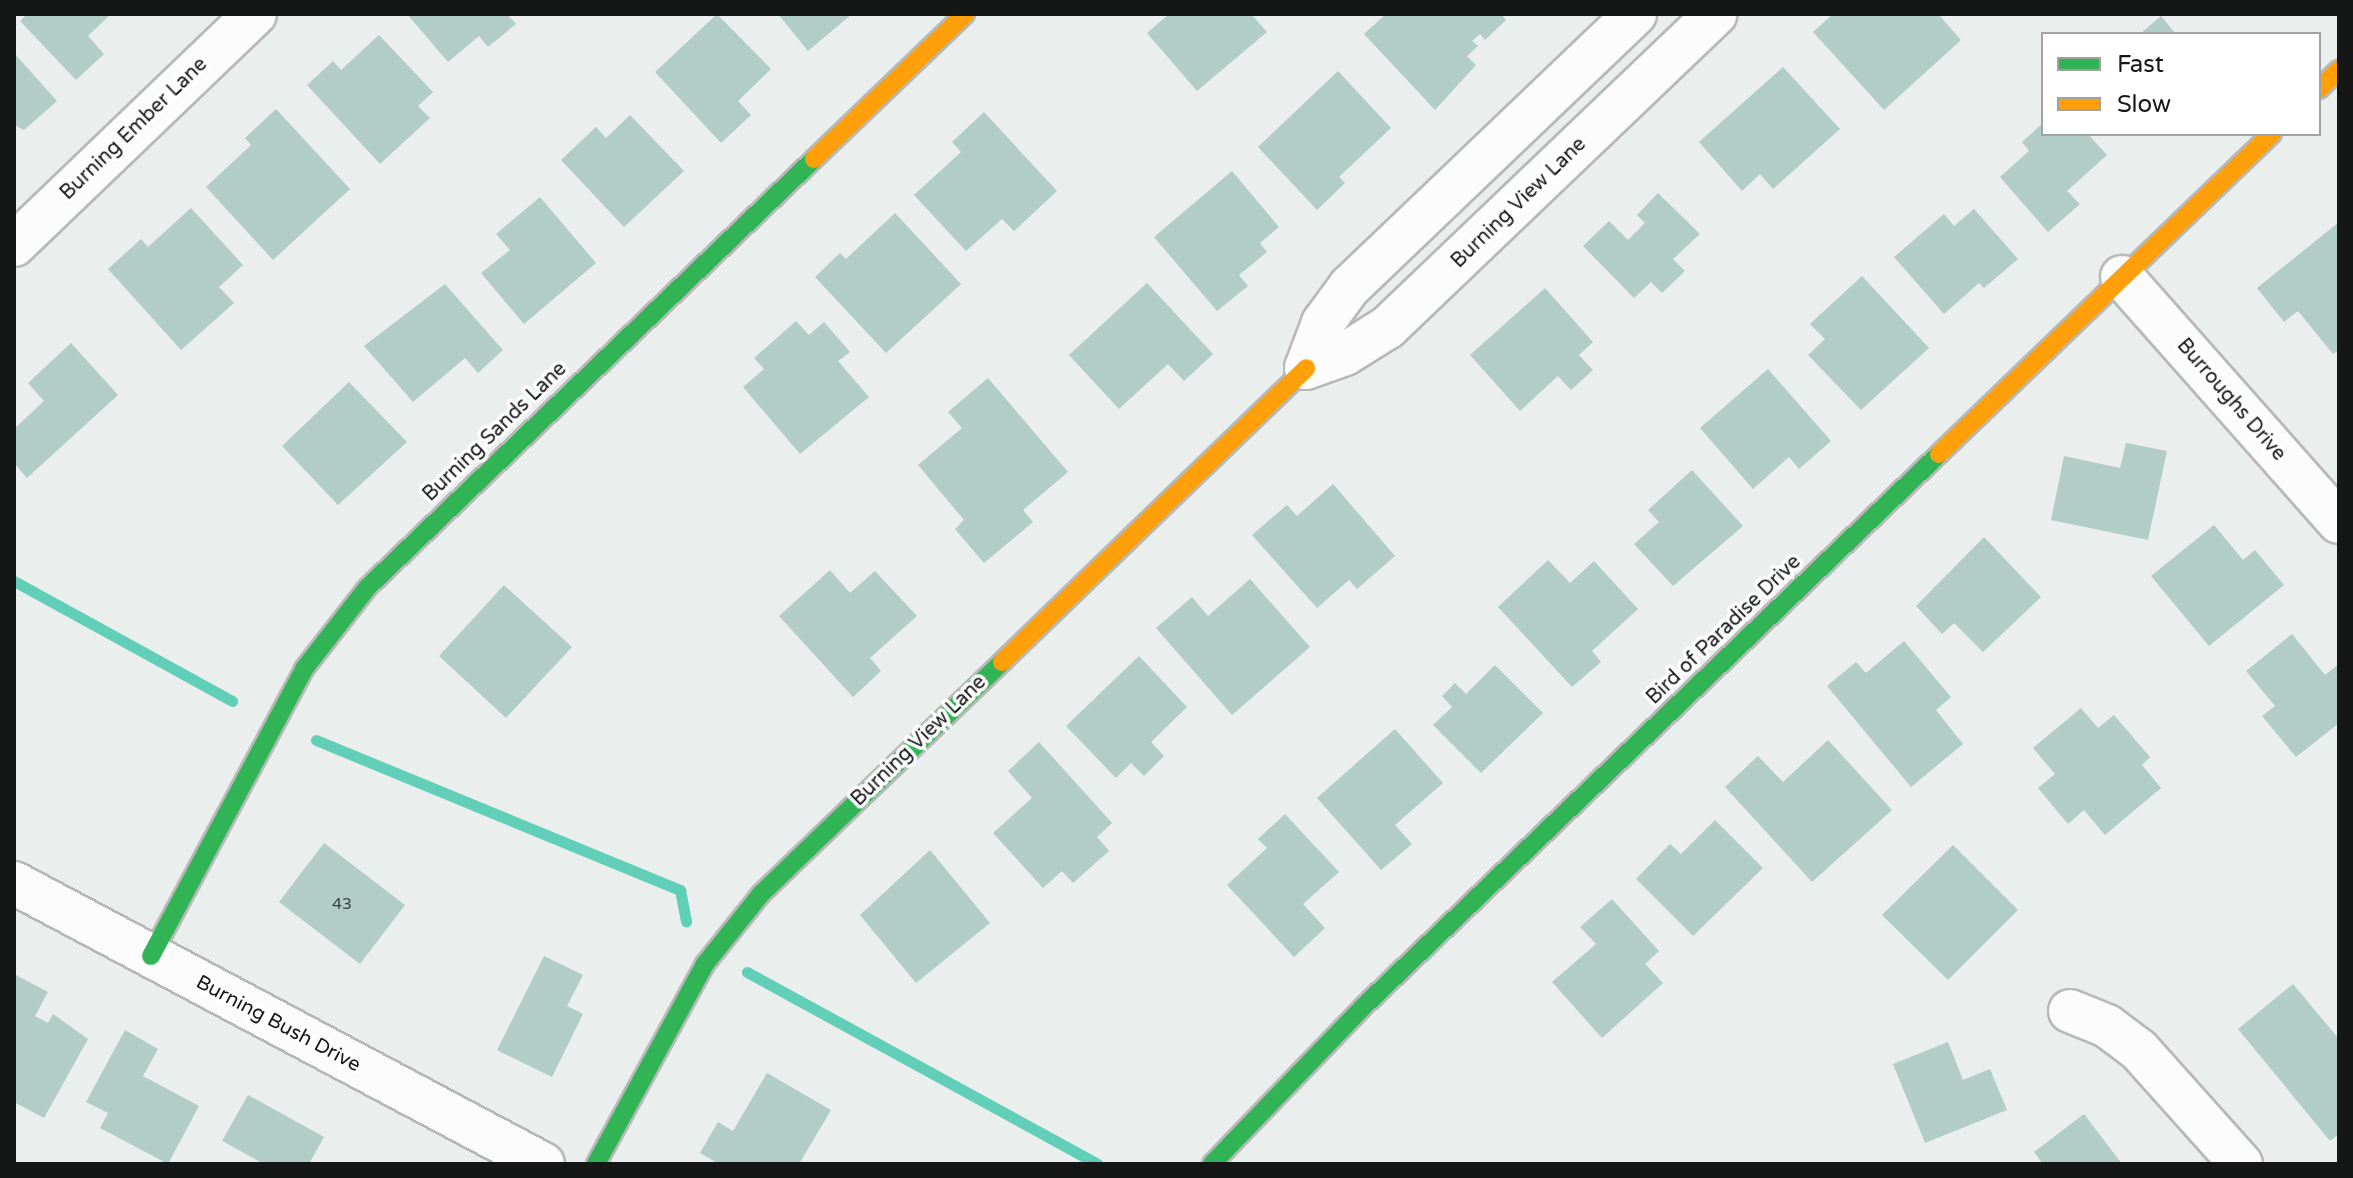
<!DOCTYPE html>
<style>
body{margin:0}
#map{position:relative;width:2353px;height:1178px;overflow:hidden;background:#eaeeec;font-family:"Varela Round",sans-serif}
div>[style]{position:absolute}
.stream>*{height:11px;margin:-5.5px;padding:0 5.5px;transform-origin:5.5px;border-radius:5.5px;background:#61ceb8}
.building>*{inset:0;background:#b1cdc6}
.roads{filter:drop-shadow(2px 0 #b6b9b7) drop-shadow(-2px 0 #b6b9b7) drop-shadow(0 2px #b6b9b7) drop-shadow(0 -2px #b6b9b7)}
.street>*{height:42px;margin:-21px;padding:0 21px;transform-origin:21px;border-radius:21px;background:#fcfcfc}
.fast>*{height:18px;margin:-9px;padding:0 9px;transform-origin:9px;border-radius:9px;background:#30b455}
.slow>*{height:18px;margin:-9px;padding:0 9px;transform-origin:9px;border-radius:9px;background:#ff9f0a}
span{translate:-50% -50%;white-space:nowrap;text-align:center;line-height:1.15;-webkit-text-stroke:7px #fff;paint-order:stroke}
.number-label{font-size:16px;color:#3c4442}
.number-label span{-webkit-text-stroke-width:0}
.street-label{font-size:20px;color:#151716}
.frame{position:absolute;inset:0;border:16px solid #151716;pointer-events:none}
.legend{position:absolute;left:2041px;top:32px;width:280px;height:104px;box-sizing:border-box;background:#fff;border:2px solid #a1a2a2;margin:0;padding:10px 14px;list-style:none;font-size:24px;color:#151716}
.legend li{display:flex;align-items:center;gap:16px;height:40px}
.legend b{width:40px;border:2px solid #a1a2a2}
</style>
<div id="map">
<div class="stream">
<i style="left:14px;top:581px;width:249px;rotate:28.8deg"></i>
<i style="left:316px;top:740px;width:394px;rotate:22.4deg"></i>
<i style="left:680px;top:890px;width:32px;rotate:79deg"></i>
<i style="left:747px;top:972px;width:399px;rotate:28.7deg"></i>
</div>
<div class="building">
<i style="clip-path:polygon(27px 14px,111px 14px,88px 36px,104px 54px,76px 80px,20px 21px)"></i>
<i style="clip-path:polygon(407px 14px,507px 14px,516px 24px,488px 47px,479px 36px,448px 62px)"></i>
<i style="clip-path:polygon(717px 14px,771px 69px,738px 101px,751px 115px,721px 143px,655px 72px)"></i>
<i style="clip-path:polygon(778px 14px,852px 14px,808px 51px)"></i>
<i style="clip-path:polygon(1169px 14px,1251px 14px,1267px 32px,1197px 91px,1147px 33px)"></i>
<i style="clip-path:polygon(1386px 14px,1501px 14px,1506px 20px,1485px 40px,1480px 34px,1472px 41px,1478px 46px,1467px 56px,1476px 65px,1435px 110px,1364px 34px)"></i>
<i style="clip-path:polygon(1833px 14px,1938px 14px,1961px 40px,1884px 110px,1813px 32px)"></i>
<i style="clip-path:polygon(2161px 16px,2176px 34px,2140px 34px)"></i>
<i style="clip-path:polygon(379px 35px,433px 92px,418px 106px,430px 118px,380px 164px,307px 85px,333px 61px,341px 70px)"></i>
<i style="clip-path:polygon(14px 53px,57px 101px,24px 130px,14px 125px)"></i>
<i style="clip-path:polygon(1783px 67px,1840px 129px,1773px 189px,1760px 174px,1742px 191px,1699px 142px)"></i>
<i style="clip-path:polygon(1338px 71px,1391px 128px,1339px 177px,1345px 183px,1317px 210px,1258px 147px)"></i>
<i style="clip-path:polygon(276px 109px,350px 189px,273px 260px,206px 187px,251px 145px,245px 138px)"></i>
<i style="clip-path:polygon(984px 112px,1057px 191px,1014px 231px,1002px 219px,966px 251px,914px 195px,961px 152px,952px 142px)"></i>
<i style="clip-path:polygon(630px 115px,684px 171px,624px 227px,561px 160px,596px 127px,606px 138px)"></i>
<i style="clip-path:polygon(2043px 123px,2043px 134px,2088px 134px,2107px 155px,2067px 191px,2080px 204px,2048px 232px,2000px 177px,2029px 151px,2022px 142px)"></i>
<i style="clip-path:polygon(1232px 171px,1279px 227px,1260px 243px,1267px 252px,1239px 275px,1248px 286px,1217px 311px,1154px 237px)"></i>
<i style="clip-path:polygon(1658px 193px,1700px 234px,1673px 259px,1685px 271px,1662px 293px,1651px 282px,1634px 298px,1583px 246px,1609px 221px,1628px 240px,1645px 223px,1637px 215px)"></i>
<i style="clip-path:polygon(540px 197px,596px 263px,524px 324px,481px 273px,510px 250px,496px 234px)"></i>
<i style="clip-path:polygon(191px 208px,243px 265px,219px 287px,234px 303px,181px 350px,108px 269px,141px 239px,148px 247px)"></i>
<i style="clip-path:polygon(1974px 209px,2018px 259px,1984px 288px,1979px 283px,1944px 314px,1894px 257px,1944px 214px,1954px 226px)"></i>
<i style="clip-path:polygon(895px 213px,961px 284px,886px 353px,815px 277px,840px 253px,846px 259px)"></i>
<i style="clip-path:polygon(2339px 222px,2339px 350px,2333px 354px,2298px 311px,2284px 322px,2257px 288px)"></i>
<i style="clip-path:polygon(1862px 276px,1929px 348px,1861px 410px,1808px 355px,1825px 339px,1810px 324px)"></i>
<i style="clip-path:polygon(1147px 283px,1213px 354px,1184px 381px,1168px 364px,1119px 409px,1069px 355px)"></i>
<i style="clip-path:polygon(445px 284px,503px 350px,478px 373px,465px 358px,413px 402px,364px 346px)"></i>
<i style="clip-path:polygon(1545px 288px,1593px 342px,1579px 355px,1593px 370px,1571px 390px,1558px 376px,1520px 411px,1470px 355px)"></i>
<i style="clip-path:polygon(796px 321px,809px 335px,824px 322px,850px 352px,838px 361px,869px 397px,800px 454px,743px 387px,764px 369px,754px 358px)"></i>
<i style="clip-path:polygon(71px 343px,118px 395px,27px 478px,14px 463px,14px 429px,44px 401px,28px 383px)"></i>
<i style="clip-path:polygon(1768px 369px,1831px 441px,1799px 469px,1789px 457px,1753px 489px,1700px 428px)"></i>
<i style="clip-path:polygon(988px 378px,1068px 472px,1023px 510px,1033px 522px,984px 563px,955px 529px,964px 520px,918px 465px,962px 428px,948px 412px)"></i>
<i style="clip-path:polygon(349px 382px,407px 442px,338px 505px,282px 446px)"></i>
<i style="clip-path:polygon(2126px 443px,2167px 451px,2148px 540px,2051px 520px,2064px 456px,2120px 468px)"></i>
<i style="clip-path:polygon(1692px 470px,1743px 526px,1673px 586px,1634px 544px,1659px 522px,1648px 510px)"></i>
<i style="clip-path:polygon(1333px 484px,1395px 556px,1357px 589px,1349px 580px,1317px 608px,1252px 535px,1287px 505px,1297px 516px)"></i>
<i style="clip-path:polygon(2214px 525px,2243px 560px,2255px 550px,2284px 585px,2209px 646px,2151px 576px)"></i>
<i style="clip-path:polygon(1984px 537px,2041px 597px,1983px 652px,1954px 623px,1942px 634px,1916px 606px)"></i>
<i style="clip-path:polygon(1548px 560px,1570px 583px,1594px 561px,1638px 609px,1592px 651px,1601px 662px,1572px 687px,1498px 607px)"></i>
<i style="clip-path:polygon(830px 570px,850px 593px,875px 571px,917px 616px,870px 658px,881px 671px,853px 697px,779px 616px)"></i>
<i style="clip-path:polygon(1250px 579px,1310px 647px,1232px 715px,1156px 628px,1192px 597px,1208px 616px)"></i>
<i style="clip-path:polygon(504px 585px,572px 647px,506px 718px,439px 656px)"></i>
<i style="clip-path:polygon(2292px 634px,2325px 675px,2339px 664px,2339px 723px,2296px 757px,2262px 716px,2275px 706px,2246px 671px)"></i>
<i style="clip-path:polygon(1904px 641px,1951px 697px,1936px 710px,1963px 744px,1911px 787px,1827px 686px,1856px 662px,1866px 673px)"></i>
<i style="clip-path:polygon(1139px 656px,1187px 707px,1151px 742px,1164px 756px,1144px 776px,1131px 763px,1116px 778px,1066px 726px)"></i>
<i style="clip-path:polygon(1495px 665px,1543px 713px,1481px 773px,1433px 725px,1452px 707px,1442px 696px,1455px 683px,1466px 694px)"></i>
<i style="clip-path:polygon(2081px 708px,2098px 728px,2114px 715px,2150px 757px,2142px 765px,2161px 788px,2105px 835px,2084px 810px,2068px 824px,2038px 788px,2055px 774px,2033px 748px)"></i>
<i style="clip-path:polygon(1395px 729px,1443px 783px,1395px 825px,1412px 844px,1381px 870px,1317px 798px)"></i>
<i style="clip-path:polygon(1828px 740px,1892px 810px,1812px 882px,1725px 787px,1758px 756px,1783px 782px)"></i>
<i style="clip-path:polygon(1039px 742px,1112px 823px,1097px 837px,1109px 851px,1073px 883px,1062px 871px,1043px 888px,993px 833px,1032px 798px,1008px 771px)"></i>
<i style="clip-path:polygon(1285px 814px,1339px 872px,1303px 904px,1325px 928px,1294px 957px,1227px 885px,1267px 848px,1258px 839px)"></i>
<i style="clip-path:polygon(1715px 820px,1763px 868px,1693px 936px,1636px 879px,1670px 844px,1681px 854px)"></i>
<i style="clip-path:polygon(324px 843px,405px 905px,360px 964px,279px 902px)"></i>
<i style="clip-path:polygon(1953px 845px,2018px 910px,1948px 980px,1882px 915px)"></i>
<i style="clip-path:polygon(930px 850px,990px 923px,916px 983px,860px 915px)"></i>
<i style="clip-path:polygon(1612px 899px,1659px 951px,1645px 964px,1663px 983px,1602px 1038px,1552px 982px,1596px 944px,1580px 927px)"></i>
<i style="clip-path:polygon(544px 956px,583px 975px,567px 1006px,583px 1014px,552px 1077px,497px 1050px)"></i>
<i style="clip-path:polygon(14px 974px,48px 992px,35px 1016px,48px 1023px,53px 1014px,88px 1039px,44px 1118px,14px 1102px)"></i>
<i style="clip-path:polygon(2293px 984px,2339px 1039px,2339px 1134px,2330px 1141px,2238px 1029px)"></i>
<i style="clip-path:polygon(125px 1030px,158px 1049px,143px 1076px,199px 1106px,168px 1164px,100px 1128px,108px 1113px,86px 1102px)"></i>
<i style="clip-path:polygon(1948px 1042px,1963px 1080px,1990px 1069px,2007px 1110px,1925px 1143px,1893px 1064px)"></i>
<i style="clip-path:polygon(767px 1073px,831px 1110px,799px 1164px,719px 1164px,700px 1153px,718px 1122px,733px 1131px)"></i>
<i style="clip-path:polygon(248px 1095px,324px 1137px,309px 1164px,264px 1164px,222px 1141px)"></i>
<i style="clip-path:polygon(2084px 1114px,2122px 1164px,2043px 1164px,2034px 1152px)"></i>
</div>
<div class="roads">
<div class="street">
<i style="left:1635px;top:14px;width:394px;rotate:136.3deg"></i>
<i style="left:1350px;top:286px;width:46px;rotate:126.1deg"></i>
<i style="left:1323px;top:323px;width:48px;rotate:110.7deg"></i>
<i style="left:1306px;top:368px;width:41px;rotate:-19.7deg"></i>
<i style="left:1345px;top:354px;width:51px;rotate:-32.1deg"></i>
<i style="left:1388px;top:327px;width:453px;rotate:-43.7deg"></i>
<i style="left:14px;top:245px;width:334px;rotate:-43.8deg"></i>
<i style="left:2122px;top:277px;width:327px;rotate:48.5deg"></i>
<i style="left:14px;top:883px;width:599px;rotate:27.98deg"></i>
<i style="left:2070px;top:1011px;width:40px;rotate:22deg"></i>
<i style="left:2107px;top:1026px;width:40px;rotate:37deg"></i>
<i style="left:2139px;top:1050px;width:153px;rotate:48.2deg"></i>
</div>
<div class="fast">
<i style="left:151px;top:956px;width:325px;rotate:-61.9deg"></i>
<i style="left:304px;top:669px;width:103px;rotate:-52.1deg"></i>
<i style="left:367px;top:588px;width:620px;rotate:-43.82deg"></i>
<i style="left:596px;top:1164px;width:228px;rotate:-61.4deg"></i>
<i style="left:705px;top:964px;width:90px;rotate:-51.3deg"></i>
<i style="left:761px;top:894px;width:335px;rotate:-43.9deg"></i>
<i style="left:1212px;top:1164px;width:216px;rotate:-46.1deg"></i>
<i style="left:1362px;top:1008px;width:800px;rotate:-43.83deg"></i>
</div>
<div class="slow">
<i style="left:2319px;top:89px;width:28px;rotate:-44deg"></i>
<i style="left:814px;top:159px;width:209px;rotate:-43.8deg"></i>
<i style="left:1939px;top:454px;width:462px;rotate:-43.9deg"></i>
<i style="left:1002px;top:662px;width:423px;rotate:-44deg"></i>
</div>
</div>
<div class="number-label">
<span style="left:342px;top:904px">43</span>
</div>
<div class="street-label">
<span style="left:134px;top:129px;rotate:-44deg">Burning Ember Lane</span>
<span style="left:1519px;top:203px;rotate:-44deg">Burning View Lane</span>
<span style="left:2231px;top:400px;rotate:49deg">Burroughs Drive</span>
<span style="left:495px;top:432px;rotate:-44deg">Burning Sands Lane</span>
<span style="left:1724px;top:630px;rotate:-44deg">Bird of Paradise Drive</span>
<span style="left:919px;top:741px;rotate:-44deg">Burning View Lane</span>
<span style="left:278px;top:1024px;rotate:28deg">Burning Bush Drive</span>
</div>
<div class="frame"></div>
<ul class="legend">
<li><b style="height:10px;background:#30b455"></b>Fast</li>
<li><b style="height:10px;background:#ff9f0a"></b>Slow</li>
</ul>
</div>
